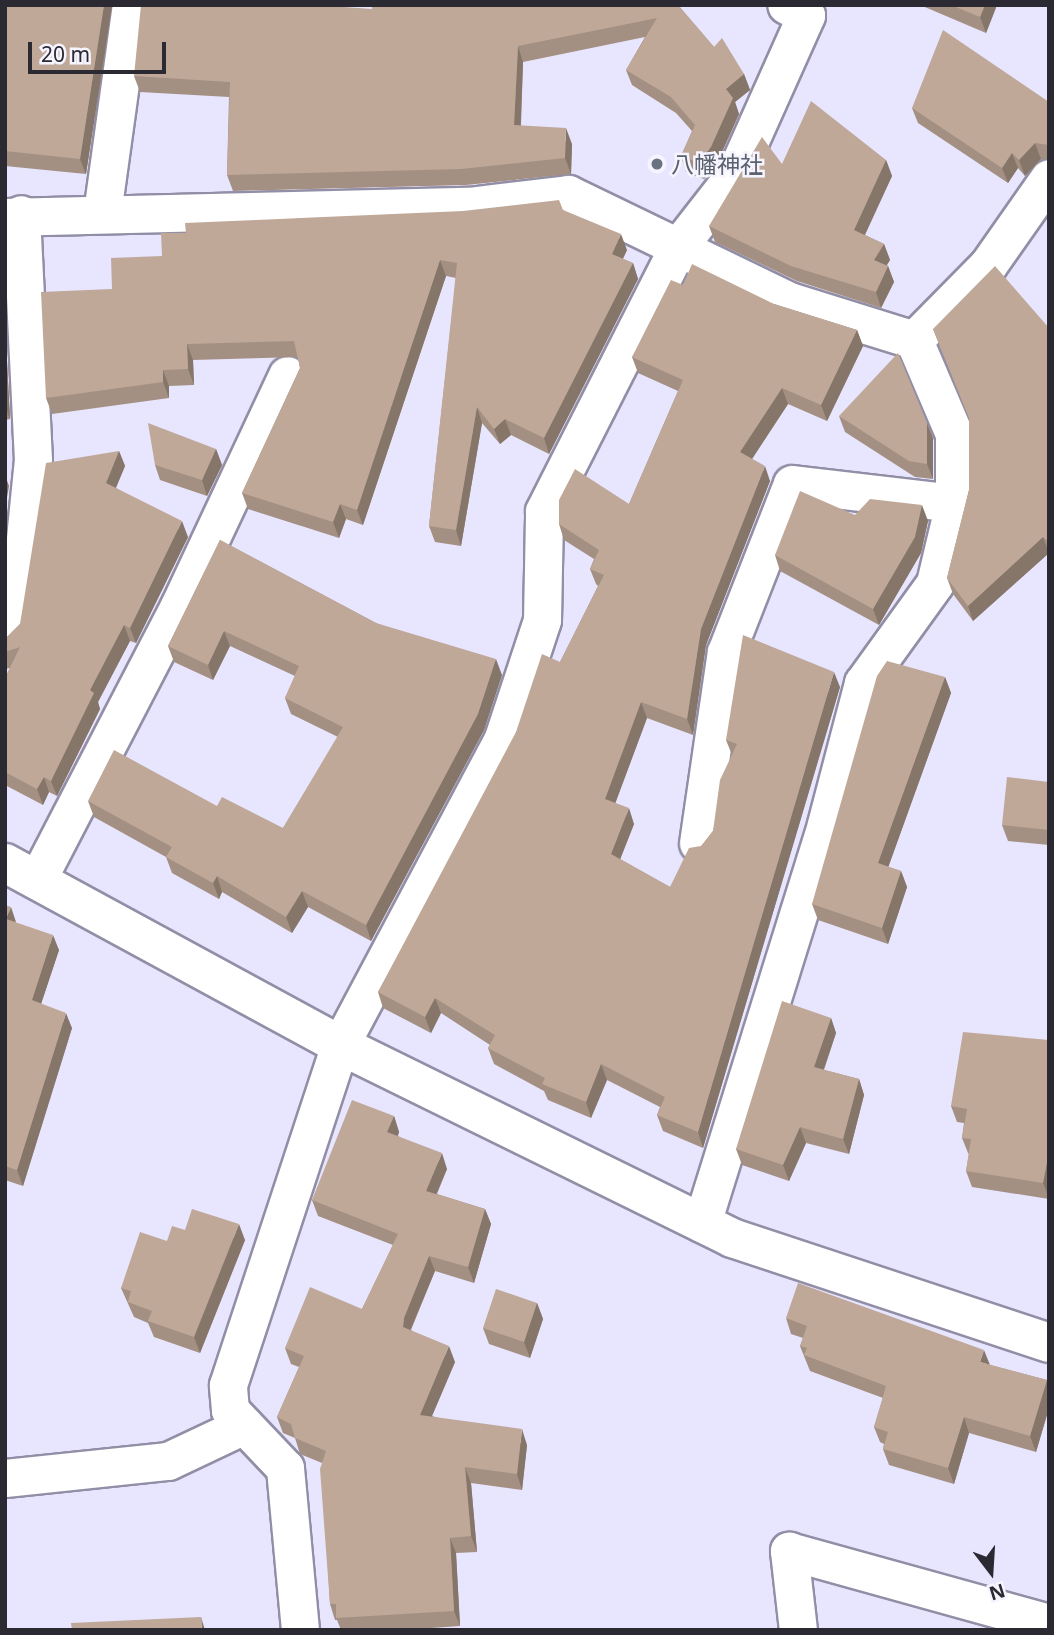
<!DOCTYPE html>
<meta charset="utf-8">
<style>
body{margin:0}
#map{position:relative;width:1054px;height:1635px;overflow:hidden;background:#e8e5ff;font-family:"Noto Sans","Noto Sans JP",sans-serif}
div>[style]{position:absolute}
.roads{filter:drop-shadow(2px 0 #918ea6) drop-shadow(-2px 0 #918ea6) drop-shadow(0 2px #918ea6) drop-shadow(0 -2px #918ea6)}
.minor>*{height:37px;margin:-18.5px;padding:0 18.5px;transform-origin:18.5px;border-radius:18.5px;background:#fff}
.tertiary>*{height:38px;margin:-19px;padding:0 19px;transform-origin:19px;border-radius:19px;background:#fff}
.wall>*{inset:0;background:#a49083}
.shaded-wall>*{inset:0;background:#86766a}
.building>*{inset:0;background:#bfa898}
.dots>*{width:19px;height:19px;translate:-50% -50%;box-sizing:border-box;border:4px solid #f5f4ff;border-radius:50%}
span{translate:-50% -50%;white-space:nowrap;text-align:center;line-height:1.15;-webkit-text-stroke:5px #f5f4ff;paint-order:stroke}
.worship-label{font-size:23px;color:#5b616d}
.left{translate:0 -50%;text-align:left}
.frame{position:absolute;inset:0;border:7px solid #2b2a33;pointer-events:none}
.north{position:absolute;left:956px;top:1537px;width:70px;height:70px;-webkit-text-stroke:5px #f5f4ff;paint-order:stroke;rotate:163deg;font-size:19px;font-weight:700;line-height:28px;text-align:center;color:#2b2a33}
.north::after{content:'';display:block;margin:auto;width:24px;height:32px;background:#2b2a33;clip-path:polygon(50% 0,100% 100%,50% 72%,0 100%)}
.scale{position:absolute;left:28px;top:42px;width:138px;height:32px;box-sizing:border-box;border:4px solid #2b2a33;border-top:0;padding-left:9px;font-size:21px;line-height:24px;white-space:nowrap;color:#2b2a33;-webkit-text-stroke:5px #f5f4ff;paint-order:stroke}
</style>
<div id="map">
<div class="roads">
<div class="minor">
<i style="left:102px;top:213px;width:210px;rotate:-82.1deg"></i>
<i style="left:5px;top:217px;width:463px;rotate:-1.4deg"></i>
<i style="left:468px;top:206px;width:101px;rotate:-6.8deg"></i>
<i style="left:568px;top:194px;width:246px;rotate:25.8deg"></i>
<i style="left:789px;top:301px;width:131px;rotate:17.3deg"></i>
<i style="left:914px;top:340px;width:105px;rotate:-45.4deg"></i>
<i style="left:988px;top:265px;width:106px;rotate:-55deg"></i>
<i style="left:5px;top:635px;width:89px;rotate:-77.7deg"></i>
<i style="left:24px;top:548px;width:88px;rotate:-84.2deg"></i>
<i style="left:33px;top:460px;width:246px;rotate:-92.8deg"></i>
<i style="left:698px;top:843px;width:193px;rotate:-81.7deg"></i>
<i style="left:726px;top:652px;width:180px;rotate:-68.6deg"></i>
<i style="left:792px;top:484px;width:163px;rotate:6.7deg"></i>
<i style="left:37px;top:880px;width:309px;rotate:-62.6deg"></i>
<i style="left:179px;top:606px;width:255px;rotate:-64.9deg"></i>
<i style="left:702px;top:1223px;width:418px;rotate:-72.7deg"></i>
<i style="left:826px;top:824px;width:146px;rotate:-75.3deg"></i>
<i style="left:863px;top:683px;width:123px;rotate:-54.2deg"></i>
<i style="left:935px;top:583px;width:82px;rotate:-76.6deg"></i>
<i style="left:954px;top:503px;width:69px;rotate:-90deg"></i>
<i style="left:954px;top:434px;width:102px;rotate:-113.1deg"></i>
<i style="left:5px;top:1478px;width:164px;rotate:-6deg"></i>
<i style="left:168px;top:1461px;width:84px;rotate:-25.3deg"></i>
<i style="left:300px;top:1630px;width:163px;rotate:-95.3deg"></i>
<i style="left:285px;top:1468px;width:80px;rotate:-133.5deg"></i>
<i style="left:230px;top:1410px;width:25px;rotate:-95deg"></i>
<i style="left:228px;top:1385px;width:358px;rotate:-71.8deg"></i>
<i style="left:340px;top:1045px;width:348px;rotate:-62deg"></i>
<i style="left:503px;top:738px;width:124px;rotate:-71.7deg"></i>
<i style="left:542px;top:620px;width:109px;rotate:-88.9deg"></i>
<i style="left:544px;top:511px;width:296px;rotate:-63.1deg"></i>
<i style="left:678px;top:247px;width:93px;rotate:-52deg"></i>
<i style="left:735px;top:174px;width:174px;rotate:-65.9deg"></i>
<i style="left:806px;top:15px;width:22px;rotate:-153deg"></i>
<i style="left:798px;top:1630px;width:80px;rotate:-96.5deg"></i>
<i style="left:789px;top:1551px;width:270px;rotate:15.5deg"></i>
</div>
<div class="tertiary">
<i style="left:5px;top:863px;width:381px;rotate:28.5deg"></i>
<i style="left:340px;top:1045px;width:437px;rotate:26.2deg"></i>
<i style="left:732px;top:1238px;width:334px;rotate:18.3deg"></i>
</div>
</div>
<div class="wall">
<i style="clip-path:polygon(5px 5px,112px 5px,86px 174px,5px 166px)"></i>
<i style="clip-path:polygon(678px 5px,714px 47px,744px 74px,750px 90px,735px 102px,739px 114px,717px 163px,704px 179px,686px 172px,681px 156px,692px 131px,676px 113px,632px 85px,626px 70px,645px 37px,523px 62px,521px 126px,572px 144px,571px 174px,466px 185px,233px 191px,227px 175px,229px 97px,140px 92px,134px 76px,372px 9px)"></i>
<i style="clip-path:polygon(920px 5px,997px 5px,986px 33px)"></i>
<i style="clip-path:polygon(1049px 102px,1049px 160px,1041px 159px,1025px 176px,1018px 168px,1008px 183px,918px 123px,912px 108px)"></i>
<i style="clip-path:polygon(886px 160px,892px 176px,865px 235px,884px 244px,890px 260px,887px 265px,888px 266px,894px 282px,881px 308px,797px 281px,715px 242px,709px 226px,782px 164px)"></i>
<i style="clip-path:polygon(563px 210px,627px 250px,623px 259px,633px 263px,638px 279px,549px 454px,511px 435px,500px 444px,482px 423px,461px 546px,435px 542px,429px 526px,456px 278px,446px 276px,363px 525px,346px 519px,339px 538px,248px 509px,242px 493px,300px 368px,298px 357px,193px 360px,194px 385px,169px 386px,169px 398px,52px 414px,46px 398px,112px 289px,162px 256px,186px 233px)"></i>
<i style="clip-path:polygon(683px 285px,774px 304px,857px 330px,863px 346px,827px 421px,788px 404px,752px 459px,770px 481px,706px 645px,693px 735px,647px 718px,615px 803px,634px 824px,620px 859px,670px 887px,713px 831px,732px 755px,726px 740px,840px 687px,703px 1148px,663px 1131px,657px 1115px,660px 1107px,607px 1080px,591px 1118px,548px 1100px,544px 1091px,494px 1064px,488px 1048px,490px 1045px,441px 1013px,431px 1033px,383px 1008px,378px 992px,560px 662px,598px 586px,596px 584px,590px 569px,594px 559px,564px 540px,559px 524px,629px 504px,678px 391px,638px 373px,632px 357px)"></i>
<i style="clip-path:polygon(5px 322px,10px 419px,5px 420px)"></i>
<i style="clip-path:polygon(1049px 328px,1049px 553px,973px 621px,953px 594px,947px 578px,969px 490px,969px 419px,933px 329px)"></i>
<i style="clip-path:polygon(839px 416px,933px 438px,933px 479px,915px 477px,845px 432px)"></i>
<i style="clip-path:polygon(216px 449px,222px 465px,207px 496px,160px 480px,155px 465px)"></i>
<i style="clip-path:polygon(119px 451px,125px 466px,116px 488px,188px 537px,136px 643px,130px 641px,98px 702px,100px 709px,57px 796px,49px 792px,43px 805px,5px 785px,5px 678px,10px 668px,5px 669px,5px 639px,20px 624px)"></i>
<i style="clip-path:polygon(855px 515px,928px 521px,921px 553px,879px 625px,780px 571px,775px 555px)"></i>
<i style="clip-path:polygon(220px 540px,376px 623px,502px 675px,484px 730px,371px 941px,308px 907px,292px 933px,222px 892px,219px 899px,172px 873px,166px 857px,94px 817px,88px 801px,283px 828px,338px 737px,291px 714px,285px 698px,295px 676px,230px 646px,213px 680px,174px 662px,168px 646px)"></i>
<i style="clip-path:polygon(945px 677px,951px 693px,888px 867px,901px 871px,907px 887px,888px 944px,818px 920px,812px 904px)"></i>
<i style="clip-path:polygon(1049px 782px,1049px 845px,1008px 841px,1002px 825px)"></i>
<i style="clip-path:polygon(5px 905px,16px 923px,59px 950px,41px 1004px,72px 1028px,23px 1186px,5px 1180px)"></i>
<i style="clip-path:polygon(831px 1018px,836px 1033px,824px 1070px,859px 1079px,864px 1095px,849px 1154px,806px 1143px,789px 1181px,742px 1165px,736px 1149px)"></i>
<i style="clip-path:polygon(1049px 1040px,1049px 1199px,972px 1187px,966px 1171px,969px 1154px,968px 1153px,962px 1138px,964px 1123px,957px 1122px,951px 1106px)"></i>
<i style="clip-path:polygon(394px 1116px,399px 1132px,398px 1136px,447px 1169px,437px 1194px,485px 1209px,491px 1224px,474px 1283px,435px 1271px,411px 1330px,455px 1362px,432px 1416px,527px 1445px,522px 1490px,471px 1483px,477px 1552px,456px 1553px,460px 1626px,403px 1630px,341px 1630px,337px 1620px,335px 1620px,330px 1604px,322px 1463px,300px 1454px,295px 1438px,283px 1433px,277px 1417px,299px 1367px,291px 1364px,285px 1348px,362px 1309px,393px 1245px,318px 1216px,312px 1200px)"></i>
<i style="clip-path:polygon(185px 1230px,245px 1240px,200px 1353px,154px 1337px,148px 1323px,134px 1317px,121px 1288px,167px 1241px)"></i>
<i style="clip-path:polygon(537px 1303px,543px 1319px,530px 1358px,489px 1344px,483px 1328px)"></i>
<i style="clip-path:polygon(786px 1318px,990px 1365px,1047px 1380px,1049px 1386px,1049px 1408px,1036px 1452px,969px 1433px,954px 1484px,889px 1465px,883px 1449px,884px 1444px,880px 1442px,874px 1427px,883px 1398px,810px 1371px,800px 1346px,803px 1338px,791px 1334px)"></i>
</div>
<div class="shaded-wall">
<i style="clip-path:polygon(104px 5px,112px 5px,86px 174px,80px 159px)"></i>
<i style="clip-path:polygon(985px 5px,997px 5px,986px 33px,980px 17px)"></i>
<i style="clip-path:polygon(518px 46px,523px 62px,520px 141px,514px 125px)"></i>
<i style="clip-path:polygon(744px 74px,750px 90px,735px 102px,739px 114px,717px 163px,704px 179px,699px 163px,726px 89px)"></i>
<i style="clip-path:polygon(566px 128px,572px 144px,571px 174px,565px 158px)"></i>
<i style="clip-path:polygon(1035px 143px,1041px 159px,1025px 176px,1019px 160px)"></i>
<i style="clip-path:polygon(1012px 153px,1018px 168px,1008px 183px,1002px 168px)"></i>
<i style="clip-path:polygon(886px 160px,892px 176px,860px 245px,854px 230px)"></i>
<i style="clip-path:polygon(621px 234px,627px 250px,617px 270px,612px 254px)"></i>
<i style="clip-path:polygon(884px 244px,890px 260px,880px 275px,874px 260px)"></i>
<i style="clip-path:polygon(440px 260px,446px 276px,363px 525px,357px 510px)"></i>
<i style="clip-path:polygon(633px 263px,638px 279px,549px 454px,544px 438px)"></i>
<i style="clip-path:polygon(888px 266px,894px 282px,881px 308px,876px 292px)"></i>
<i style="clip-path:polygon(5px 322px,10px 419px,5px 406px)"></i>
<i style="clip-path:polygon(857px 330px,863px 346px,827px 421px,821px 405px)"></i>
<i style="clip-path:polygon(187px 344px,193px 360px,194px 385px,188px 369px)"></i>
<i style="clip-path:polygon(163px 370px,169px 386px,169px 398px,163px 382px)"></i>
<i style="clip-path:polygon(782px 388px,788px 404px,746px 468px,740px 452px)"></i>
<i style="clip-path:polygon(477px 407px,482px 423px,461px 546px,456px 530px)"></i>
<i style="clip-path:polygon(505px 419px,511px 435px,500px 444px,494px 429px)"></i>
<i style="clip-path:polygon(927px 423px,933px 438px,933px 479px,927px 464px)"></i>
<i style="clip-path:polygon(216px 449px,222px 465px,207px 496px,202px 480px)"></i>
<i style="clip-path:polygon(119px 451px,125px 466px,111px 499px,106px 483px)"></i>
<i style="clip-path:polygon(765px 466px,770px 481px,706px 645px,693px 735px,687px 719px,701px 629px)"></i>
<i style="clip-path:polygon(5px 475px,9px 486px,5px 509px)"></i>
<i style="clip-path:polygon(340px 504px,346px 519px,339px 538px,333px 522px)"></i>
<i style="clip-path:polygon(922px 505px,928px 521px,921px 553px,879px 625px,873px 609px)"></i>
<i style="clip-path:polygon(182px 521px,188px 537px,136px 643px,130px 628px)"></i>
<i style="clip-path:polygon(1043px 537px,1049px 553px,973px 621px,968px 606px)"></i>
<i style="clip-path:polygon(124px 625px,130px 641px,98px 702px,100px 709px,57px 796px,51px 781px,90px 690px)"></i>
<i style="clip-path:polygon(224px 631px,230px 646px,213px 680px,208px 665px)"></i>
<i style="clip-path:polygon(496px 659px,502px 675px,484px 730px,371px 941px,366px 925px)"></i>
<i style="clip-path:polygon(834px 672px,840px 687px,703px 1148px,698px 1132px)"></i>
<i style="clip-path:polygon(945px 677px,951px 693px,884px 879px,878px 863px)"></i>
<i style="clip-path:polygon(641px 702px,647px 718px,611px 815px,605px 799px)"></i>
<i style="clip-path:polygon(44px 777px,49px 792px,43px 805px,37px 789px)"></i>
<i style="clip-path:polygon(629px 808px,634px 824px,616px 870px,611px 854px)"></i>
<i style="clip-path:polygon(901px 871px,907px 887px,888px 944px,882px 928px)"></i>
<i style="clip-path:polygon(217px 876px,222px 892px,219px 899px,213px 883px)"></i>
<i style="clip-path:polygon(302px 891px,308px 907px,292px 933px,286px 917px)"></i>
<i style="clip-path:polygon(11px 907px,16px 922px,6px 919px)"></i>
<i style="clip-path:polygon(53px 935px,59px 950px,37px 1016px,32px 1000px)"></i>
<i style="clip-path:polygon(435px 998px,441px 1013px,431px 1033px,425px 1017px)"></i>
<i style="clip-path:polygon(66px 1013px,72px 1028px,23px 1186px,17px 1170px)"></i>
<i style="clip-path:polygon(831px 1018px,836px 1033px,819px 1083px,814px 1067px)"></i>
<i style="clip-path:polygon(601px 1064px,607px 1080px,591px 1118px,586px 1102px)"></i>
<i style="clip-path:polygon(859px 1079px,864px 1095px,849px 1154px,843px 1139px)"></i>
<i style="clip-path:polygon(394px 1116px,399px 1132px,393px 1147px,387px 1132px)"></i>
<i style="clip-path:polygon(800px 1127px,806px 1143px,789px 1181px,783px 1165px)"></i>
<i style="clip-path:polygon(1049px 1152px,1049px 1198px,1043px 1183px)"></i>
<i style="clip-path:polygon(442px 1153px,447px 1169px,431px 1206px,426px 1191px)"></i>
<i style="clip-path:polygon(485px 1209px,491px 1224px,474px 1283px,468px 1267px)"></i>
<i style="clip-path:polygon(239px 1224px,245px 1240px,200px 1353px,194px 1337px)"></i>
<i style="clip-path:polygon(429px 1256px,435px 1271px,409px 1333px,403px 1327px,404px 1318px)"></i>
<i style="clip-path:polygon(537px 1303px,543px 1319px,530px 1358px,524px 1342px)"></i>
<i style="clip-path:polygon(449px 1346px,455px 1362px,426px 1430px,420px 1415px)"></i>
<i style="clip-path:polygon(984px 1350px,990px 1365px,980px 1362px)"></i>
<i style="clip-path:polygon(1047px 1380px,1049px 1386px,1049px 1408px,1036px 1452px,1030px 1436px)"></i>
<i style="clip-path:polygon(964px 1417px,969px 1433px,954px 1484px,948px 1468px)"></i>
<i style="clip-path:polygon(522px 1429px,527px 1445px,522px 1490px,517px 1474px)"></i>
<i style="clip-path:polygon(465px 1467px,471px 1483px,477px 1552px,471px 1536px)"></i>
<i style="clip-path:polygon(450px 1538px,456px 1553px,460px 1626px,454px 1611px)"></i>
<i style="clip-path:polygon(201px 1617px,205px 1630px,202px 1630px)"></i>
</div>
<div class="building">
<i style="clip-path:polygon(5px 5px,104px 5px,80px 159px,5px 151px)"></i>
<i style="clip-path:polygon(141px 5px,316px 5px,372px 9px,372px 5px,678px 5px,714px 47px,722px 38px,744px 74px,726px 89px,733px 98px,711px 147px,699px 163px,681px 156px,695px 125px,671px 97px,626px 70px,657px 18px,518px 46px,514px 125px,566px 128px,565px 158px,461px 169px,227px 175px,230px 82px,134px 76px)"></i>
<i style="clip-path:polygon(951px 5px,985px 5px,980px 17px)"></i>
<i style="clip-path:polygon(943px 30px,1049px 102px,1049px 145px,1035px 143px,1019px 160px,1012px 153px,1002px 168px,912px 108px)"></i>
<i style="clip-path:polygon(811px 101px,886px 160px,854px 230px,884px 244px,874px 260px,888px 266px,876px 292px,791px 266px,709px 226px,762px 137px,782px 164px)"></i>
<i style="clip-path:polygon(559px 200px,563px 210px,621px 234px,612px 254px,633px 263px,544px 438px,505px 419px,494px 429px,477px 407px,456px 530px,429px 526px,457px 263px,440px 260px,357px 510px,340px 504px,333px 522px,242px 493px,300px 368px,294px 341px,187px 344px,188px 369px,163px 370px,163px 382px,46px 398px,41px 292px,112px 289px,111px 258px,162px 256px,161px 233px,186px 233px,185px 223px,463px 211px)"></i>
<i style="clip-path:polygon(692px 264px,774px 304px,857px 330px,821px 405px,782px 388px,740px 452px,765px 466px,701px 629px,687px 719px,641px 702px,605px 799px,629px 808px,611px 854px,670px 887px,689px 848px,701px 846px,713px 831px,720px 780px,737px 744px,726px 740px,743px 635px,834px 672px,698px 1132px,657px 1115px,665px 1097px,601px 1064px,586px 1102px,542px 1084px,545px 1078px,488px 1048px,495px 1035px,435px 998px,425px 1017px,378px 992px,516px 732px,542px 654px,560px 662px,604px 575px,590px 569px,599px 550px,559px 524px,559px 500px,575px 469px,629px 504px,683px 380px,632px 357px,671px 280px,683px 285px)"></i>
<i style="clip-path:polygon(995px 266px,1049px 328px,1049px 542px,1043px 537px,968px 606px,947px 578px,969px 490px,969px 418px,933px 329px)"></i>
<i style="clip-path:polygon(898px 353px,927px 423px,927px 464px,909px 461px,839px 416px)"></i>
<i style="clip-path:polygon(148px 423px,216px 449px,202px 480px,155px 465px)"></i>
<i style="clip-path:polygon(119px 451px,106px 483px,182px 521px,130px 628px,124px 625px,90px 690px,94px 693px,51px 781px,44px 777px,37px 789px,5px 772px,5px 678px,20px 647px,5px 652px,5px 639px,20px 624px,46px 463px)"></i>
<i style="clip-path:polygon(800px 491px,855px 515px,870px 499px,922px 505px,915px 537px,873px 609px,775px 555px)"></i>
<i style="clip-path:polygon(220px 540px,376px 623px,496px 659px,478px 714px,366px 925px,302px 891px,286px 917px,217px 876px,213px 883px,166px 857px,172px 847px,88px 801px,114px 750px,217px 806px,222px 797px,283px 828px,343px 727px,285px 698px,299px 666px,224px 631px,208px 665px,168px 646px)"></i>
<i style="clip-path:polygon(887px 661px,945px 677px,878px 863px,901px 871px,882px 928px,812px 904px,877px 676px)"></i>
<i style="clip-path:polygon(1007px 777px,1049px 782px,1049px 830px,1002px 825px)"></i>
<i style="clip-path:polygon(5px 905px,11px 907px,6px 919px,53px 935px,32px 1000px,66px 1013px,17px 1170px,5px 1166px)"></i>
<i style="clip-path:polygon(782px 1001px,831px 1018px,814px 1067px,859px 1079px,843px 1139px,800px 1127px,783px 1165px,736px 1149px)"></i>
<i style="clip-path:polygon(963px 1032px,1049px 1040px,1049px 1152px,1043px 1183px,966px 1171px,971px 1139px,962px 1138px,967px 1109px,951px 1106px)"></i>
<i style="clip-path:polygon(352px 1100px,394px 1116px,387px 1132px,442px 1153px,426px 1191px,485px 1209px,468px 1267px,429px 1256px,404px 1318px,403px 1327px,449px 1346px,420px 1415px,522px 1429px,517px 1474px,465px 1467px,471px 1536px,450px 1538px,454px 1611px,336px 1618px,336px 1604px,330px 1604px,320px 1469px,326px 1451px,295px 1438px,291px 1424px,277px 1417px,304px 1356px,285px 1348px,310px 1287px,362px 1309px,398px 1234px,312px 1200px)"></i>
<i style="clip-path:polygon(192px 1209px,239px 1224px,194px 1337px,148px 1321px,152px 1311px,128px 1302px,131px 1291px,121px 1288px,140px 1232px,167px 1241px,172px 1226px,185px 1230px)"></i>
<i style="clip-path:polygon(798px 1283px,984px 1350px,980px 1362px,1047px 1380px,1030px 1436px,964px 1417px,948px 1468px,883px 1449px,888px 1432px,874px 1427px,886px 1386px,804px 1355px,807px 1348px,800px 1346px,807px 1326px,786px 1318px)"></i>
<i style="clip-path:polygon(496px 1289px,537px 1303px,524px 1342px,483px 1328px)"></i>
<i style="clip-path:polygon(201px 1617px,202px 1630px,72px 1630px,71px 1623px)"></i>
</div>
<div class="dots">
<i style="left:657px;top:164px;background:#6b7280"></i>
</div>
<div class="worship-label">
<span class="left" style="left:671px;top:164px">八幡神社</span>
</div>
<div class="frame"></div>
<div class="north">N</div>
<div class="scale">20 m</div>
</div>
